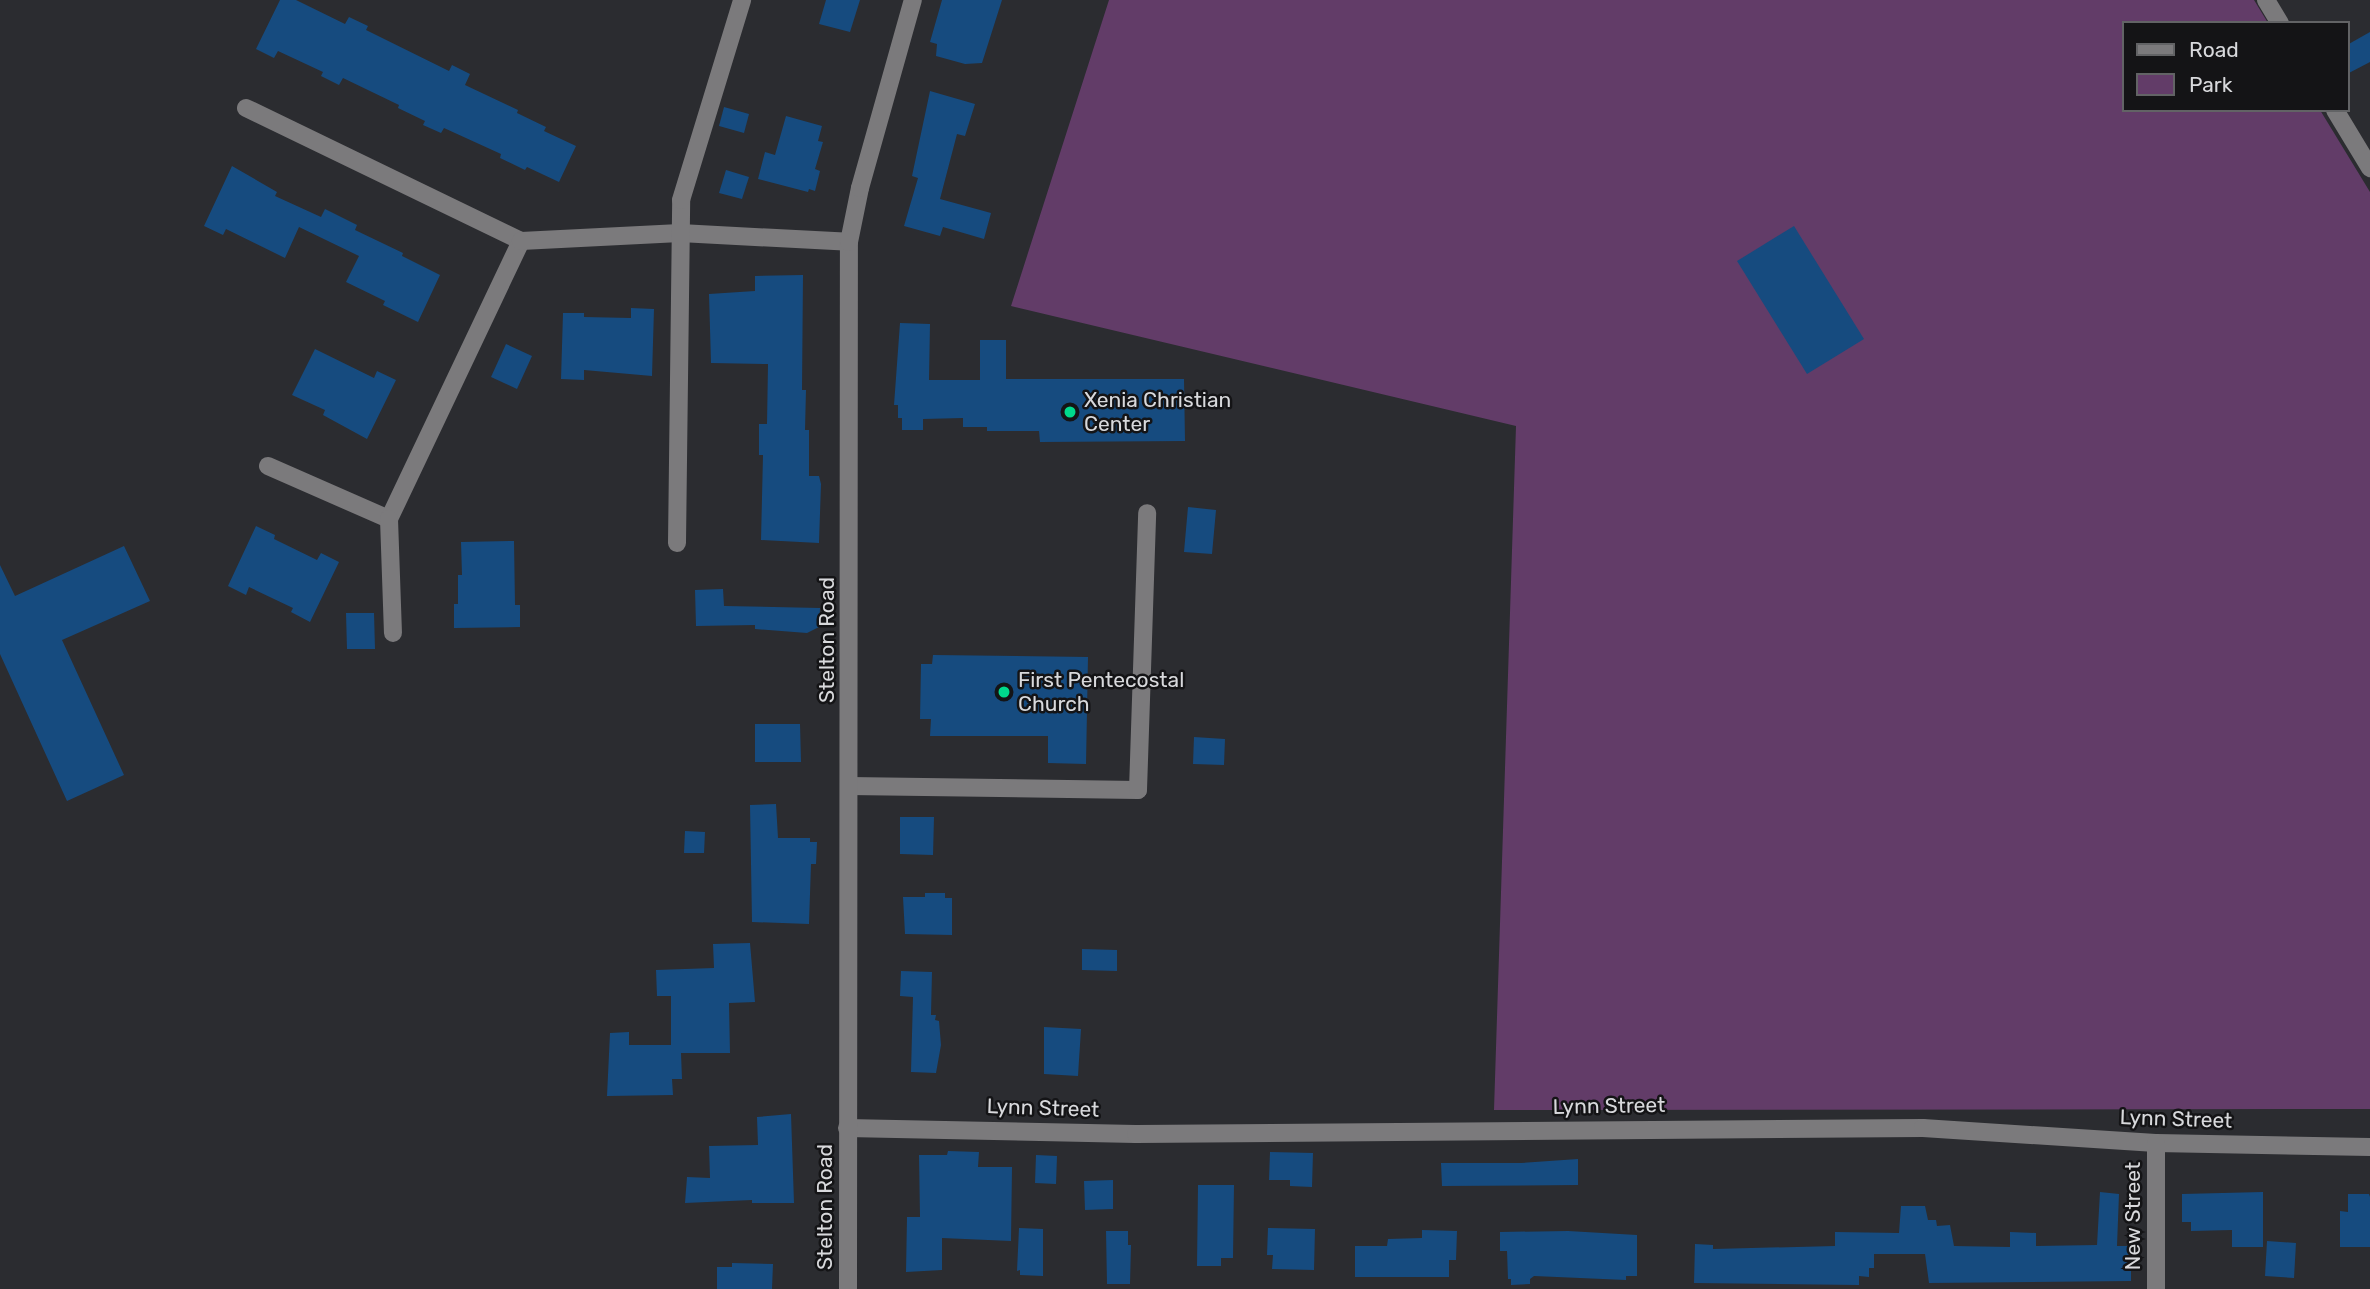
<!DOCTYPE html>
<style>
body{margin:0}
#map{position:relative;width:2370px;height:1289px;overflow:hidden;background:#2b2c30;font-family:Rubik,sans-serif}
div>[style]{position:absolute}
.green>*{inset:0;background:#623c68}
.building>*{inset:0;background:#164b7f}
.minor>*{height:18px;margin:-9px;padding:0 9px;transform-origin:9px;border-radius:9px;background:#7b7a7c}
.dots>*{width:19px;height:19px;translate:-50% -50%;box-sizing:border-box;border:4px solid #141416;border-radius:50%}
span{translate:-50% -50%;white-space:nowrap;text-align:center;line-height:1.15;-webkit-text-stroke:5px #141416;paint-order:stroke}
.poi-label{font-size:21px;color:#d8d9dc}
.left{translate:0 -50%;text-align:left}
.street-label{font-size:21px;color:#d8d9dc}
.legend{position:absolute;left:2122px;top:21px;width:228px;height:91px;box-sizing:border-box;background:#141416;border:2px solid #626365;margin:0;padding:9px 12px;list-style:none;font-size:21px;color:#d8d9dc}
.legend li{display:flex;align-items:center;gap:14px;height:35px}
.legend b{width:35px;border:2px solid #626365}
</style>
<div id="map">
<div class="green">
<i style="clip-path:polygon(1109px 0,2254px 0,2268px 23px,2123px 23px,2123px 110px,2320px 110px,2370px 192px,2370px 1109px,1494px 1110px,1516px 426px,1011px 306px)"></i>
</div>
<div class="building">
<i style="clip-path:polygon(280px 0,296px 0,345px 24px,349px 17px,368px 26px,366px 30px,449px 71px,452px 65px,470px 74px,465px 85px,518px 110px,517px 113px,546px 127px,544px 131px,576px 146px,559px 182px,527px 167px,525px 170px,500px 158px,501px 154px,444px 128px,441px 133px,423px 125px,425px 121px,398px 108px,399px 105px,343px 78px,339px 85px,321px 76px,323px 72px,278px 51px,274px 58px,256px 49px)"></i>
<i style="clip-path:polygon(826px 0,860px 0,850px 32px,819px 24px)"></i>
<i style="clip-path:polygon(942px 0,1002px 0,982px 63px,965px 64px,936px 56px,937px 44px,930px 42px)"></i>
<i style="clip-path:polygon(2370px 32px,2370px 62px,2347px 74px,2347px 45px)"></i>
<i style="clip-path:polygon(930px 91px,975px 104px,965px 136px,957px 134px,940px 199px,991px 213px,984px 239px,943px 227px,940px 236px,904px 226px,918px 178px,912px 176px)"></i>
<i style="clip-path:polygon(724px 107px,749px 114px,744px 133px,719px 126px)"></i>
<i style="clip-path:polygon(786px 116px,822px 126px,818px 141px,823px 142px,815px 169px,820px 171px,815px 191px,809px 189px,808px 192px,758px 179px,765px 152px,775px 155px)"></i>
<i style="clip-path:polygon(232px 166px,277px 192px,275px 196px,321px 217px,325px 209px,357px 225px,355px 230px,403px 253px,402px 256px,440px 275px,418px 322px,383px 305px,385px 301px,346px 282px,359px 256px,299px 227px,285px 258px,226px 229px,223px 235px,204px 226px)"></i>
<i style="clip-path:polygon(726px 170px,749px 177px,742px 199px,719px 193px)"></i>
<i style="clip-path:polygon(1794px 226px,1864px 339px,1807px 374px,1737px 261px)"></i>
<i style="clip-path:polygon(803px 275px,802px 390px,806px 390px,805px 430px,809px 430px,809px 476px,819px 476px,821px 484px,819px 543px,761px 540px,763px 455px,759px 455px,759px 424px,767px 424px,768px 364px,711px 363px,709px 294px,755px 291px,755px 276px)"></i>
<i style="clip-path:polygon(631px 308px,654px 309px,652px 376px,584px 370px,584px 380px,561px 379px,563px 313px,584px 313px,584px 317px,631px 318px)"></i>
<i style="clip-path:polygon(900px 323px,930px 324px,929px 380px,980px 380px,980px 340px,1006px 340px,1006px 379px,1184px 379px,1185px 441px,1040px 442px,1039px 431px,987px 431px,987px 427px,963px 427px,963px 418px,923px 419px,923px 430px,902px 430px,902px 418px,898px 418px,898px 405px,894px 405px)"></i>
<i style="clip-path:polygon(506px 344px,532px 356px,517px 389px,491px 377px)"></i>
<i style="clip-path:polygon(315px 349px,374px 378px,377px 371px,396px 380px,367px 439px,323px 415px,325px 410px,292px 395px)"></i>
<i style="clip-path:polygon(1188px 507px,1216px 510px,1212px 554px,1184px 552px)"></i>
<i style="clip-path:polygon(256px 526px,275px 535px,274px 539px,317px 560px,321px 553px,339px 562px,310px 622px,291px 612px,293px 608px,249px 587px,246px 595px,228px 586px)"></i>
<i style="clip-path:polygon(514px 541px,515px 605px,520px 605px,520px 627px,454px 628px,454px 604px,458px 604px,458px 575px,462px 575px,461px 542px)"></i>
<i style="clip-path:polygon(124px 546px,150px 601px,62px 640px,124px 775px,67px 801px,0 654px,0 565px,15px 596px)"></i>
<i style="clip-path:polygon(723px 589px,724px 606px,820px 608px,819px 627px,807px 633px,755px 629px,755px 625px,696px 626px,695px 590px)"></i>
<i style="clip-path:polygon(346px 613px,374px 613px,375px 649px,347px 649px)"></i>
<i style="clip-path:polygon(933px 655px,1088px 657px,1086px 764px,1048px 763px,1048px 736px,930px 736px,931px 719px,920px 719px,921px 664px,932px 664px)"></i>
<i style="clip-path:polygon(755px 724px,800px 724px,801px 762px,755px 762px)"></i>
<i style="clip-path:polygon(1194px 737px,1225px 739px,1224px 765px,1193px 764px)"></i>
<i style="clip-path:polygon(776px 804px,778px 838px,810px 838px,810px 842px,817px 842px,816px 864px,811px 864px,809px 924px,752px 922px,750px 805px)"></i>
<i style="clip-path:polygon(900px 817px,934px 817px,933px 855px,900px 854px)"></i>
<i style="clip-path:polygon(685px 831px,705px 832px,704px 853px,684px 853px)"></i>
<i style="clip-path:polygon(925px 893px,945px 893px,945px 898px,952px 898px,952px 935px,905px 934px,903px 897px,925px 897px)"></i>
<i style="clip-path:polygon(750px 943px,755px 1002px,729px 1003px,730px 1053px,681px 1053px,682px 1079px,672px 1079px,673px 1095px,607px 1096px,610px 1033px,629px 1032px,629px 1045px,671px 1045px,671px 996px,657px 996px,656px 970px,714px 968px,713px 944px)"></i>
<i style="clip-path:polygon(1082px 949px,1117px 950px,1117px 971px,1082px 970px)"></i>
<i style="clip-path:polygon(901px 971px,932px 972px,931px 1015px,936px 1015px,935px 1020px,939px 1021px,941px 1045px,936px 1073px,911px 1072px,913px 997px,900px 996px)"></i>
<i style="clip-path:polygon(1044px 1027px,1081px 1029px,1078px 1076px,1044px 1074px)"></i>
<i style="clip-path:polygon(791px 1114px,794px 1203px,752px 1203px,752px 1200px,685px 1203px,687px 1177px,710px 1178px,709px 1146px,758px 1145px,757px 1117px)"></i>
<i style="clip-path:polygon(948px 1151px,979px 1152px,978px 1167px,1012px 1167px,1011px 1241px,942px 1238px,942px 1270px,906px 1272px,907px 1217px,920px 1217px,919px 1155px,947px 1155px)"></i>
<i style="clip-path:polygon(1270px 1152px,1313px 1153px,1312px 1187px,1290px 1186px,1290px 1180px,1269px 1180px)"></i>
<i style="clip-path:polygon(1036px 1155px,1057px 1156px,1056px 1184px,1035px 1183px)"></i>
<i style="clip-path:polygon(1578px 1159px,1578px 1185px,1442px 1186px,1441px 1163px,1521px 1163px)"></i>
<i style="clip-path:polygon(1113px 1180px,1113px 1209px,1085px 1210px,1084px 1181px)"></i>
<i style="clip-path:polygon(1198px 1185px,1234px 1185px,1233px 1258px,1221px 1258px,1221px 1266px,1197px 1266px)"></i>
<i style="clip-path:polygon(2100px 1192px,2119px 1194px,2117px 1246px,2131px 1246px,2131px 1281px,1929px 1283px,1925px 1254px,1874px 1254px,1874px 1268px,1869px 1268px,1869px 1277px,1859px 1276px,1859px 1285px,1694px 1283px,1695px 1244px,1713px 1245px,1713px 1249px,1835px 1246px,1835px 1232px,1899px 1233px,1901px 1206px,1925px 1206px,1928px 1220px,1936px 1220px,1937px 1226px,1950px 1225px,1954px 1246px,2010px 1247px,2010px 1232px,2036px 1233px,2036px 1246px,2097px 1245px)"></i>
<i style="clip-path:polygon(2263px 1192px,2263px 1247px,2232px 1247px,2232px 1230px,2191px 1231px,2191px 1222px,2182px 1222px,2182px 1194px)"></i>
<i style="clip-path:polygon(2348px 1194px,2369px 1194px,2370px 1197px,2370px 1247px,2340px 1247px,2340px 1211px,2348px 1212px)"></i>
<i style="clip-path:polygon(1019px 1228px,1043px 1229px,1043px 1276px,1020px 1275px,1020px 1270px,1017px 1271px)"></i>
<i style="clip-path:polygon(1268px 1228px,1315px 1229px,1314px 1270px,1272px 1269px,1273px 1255px,1267px 1255px)"></i>
<i style="clip-path:polygon(1422px 1230px,1457px 1231px,1456px 1260px,1449px 1260px,1449px 1277px,1355px 1277px,1355px 1246px,1387px 1246px,1388px 1239px,1422px 1238px)"></i>
<i style="clip-path:polygon(1106px 1231px,1128px 1231px,1128px 1245px,1131px 1245px,1130px 1284px,1107px 1284px)"></i>
<i style="clip-path:polygon(1568px 1231px,1637px 1235px,1637px 1276px,1626px 1276px,1626px 1280px,1534px 1276px,1530px 1279px,1530px 1284px,1511px 1285px,1511px 1279px,1508px 1279px,1507px 1251px,1500px 1251px,1500px 1232px)"></i>
<i style="clip-path:polygon(2267px 1241px,2296px 1243px,2294px 1278px,2265px 1276px)"></i>
<i style="clip-path:polygon(732px 1263px,773px 1264px,772px 1289px,717px 1289px,717px 1267px,732px 1267px)"></i>
</div>
<div class="minor">
<i style="left:2266px;top:0;width:27px;rotate:59deg"></i>
<i style="left:246px;top:108px;width:305px;rotate:25.8deg"></i>
<i style="left:2335px;top:110px;width:68px;rotate:58.9deg"></i>
<i style="left:268px;top:466px;width:132px;rotate:23.7deg"></i>
<i style="left:389px;top:519px;width:308px;rotate:-64.6deg"></i>
<i style="left:521px;top:241px;width:159px;rotate:-2.9deg"></i>
<i style="left:680px;top:233px;width:169px;rotate:3deg"></i>
<i style="left:389px;top:519px;width:114px;rotate:88deg"></i>
<i style="left:677px;top:543px;width:343px;rotate:-89.3deg"></i>
<i style="left:681px;top:200px;width:209px;rotate:-73deg"></i>
<i style="left:849px;top:786px;width:289px;rotate:0.8deg"></i>
<i style="left:1138px;top:790px;width:277px;rotate:-88.1deg"></i>
<i style="left:847px;top:1128px;width:289px;rotate:1.2deg"></i>
<i style="left:1136px;top:1134px;width:787px;rotate:-0.44deg"></i>
<i style="left:1923px;top:1128px;width:233px;rotate:3.7deg"></i>
<i style="left:2156px;top:1143px;width:214px;rotate:1.1deg"></i>
<i style="left:848px;top:1289px;width:1047px;rotate:-89.95deg"></i>
<i style="left:849px;top:242px;width:55px;rotate:-78.5deg"></i>
<i style="left:860px;top:188px;width:195px;rotate:-74.3deg"></i>
<i style="left:2156px;top:1289px;width:146px;rotate:-90deg"></i>
</div>
<div class="dots">
<i style="left:1070px;top:412px;background:#00d98c"></i>
<i style="left:1004px;top:692px;background:#00d98c"></i>
</div>
<div class="poi-label">
<span class="left" style="left:1084px;top:412px">Xenia Christian<br>Center</span>
<span class="left" style="left:1018px;top:692px">First Pentecostal<br>Church</span>
</div>
<div class="street-label">
<span style="left:827px;top:640px;rotate:-90deg">Stelton Road</span>
<span style="left:1609px;top:1106px;rotate:-1deg">Lynn Street</span>
<span style="left:1043px;top:1108px;rotate:2deg">Lynn Street</span>
<span style="left:2176px;top:1119px;rotate:2deg">Lynn Street</span>
<span style="left:825px;top:1207px;rotate:-90deg">Stelton Road</span>
<span style="left:2133px;top:1216px;rotate:-90deg">New Street</span>
</div>
<ul class="legend">
<li><b style="height:9px;background:#7b7a7c"></b>Road</li>
<li><b style="height:19px;background:#623c68"></b>Park</li>
</ul>
</div>
